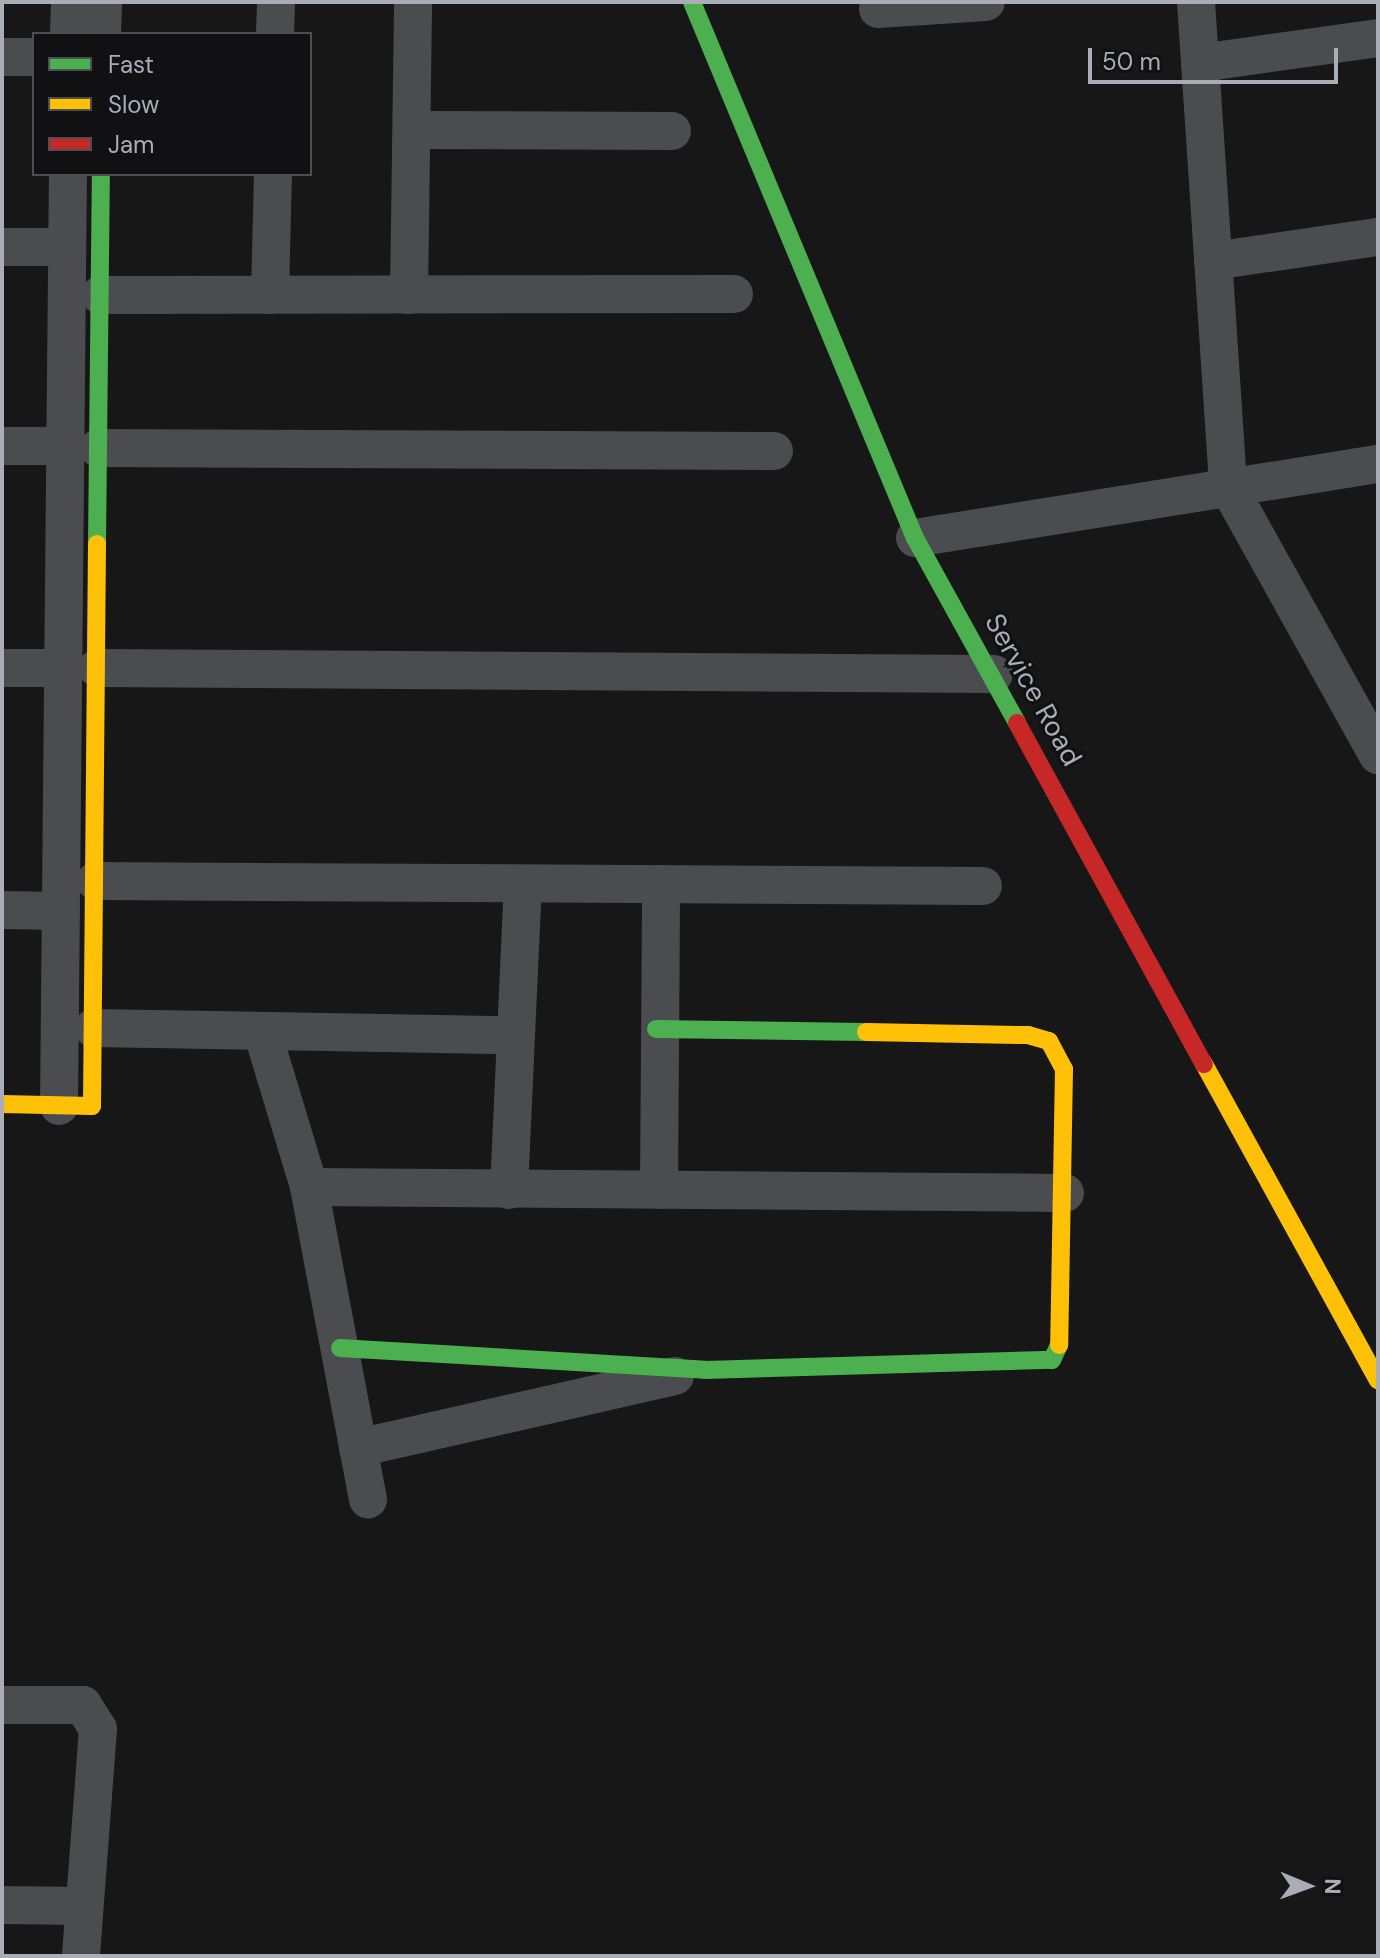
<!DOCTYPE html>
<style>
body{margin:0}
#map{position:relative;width:1380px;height:1958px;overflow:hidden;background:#171717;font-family:"DM Sans",sans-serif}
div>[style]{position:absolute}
.street>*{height:38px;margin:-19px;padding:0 19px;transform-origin:19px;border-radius:19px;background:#4b4c50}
.fast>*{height:18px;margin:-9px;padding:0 9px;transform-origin:9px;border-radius:9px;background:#4caf50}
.slow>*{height:18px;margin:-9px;padding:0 9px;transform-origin:9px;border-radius:9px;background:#ffc107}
.jam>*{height:18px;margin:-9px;padding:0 9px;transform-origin:9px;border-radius:9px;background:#c62828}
span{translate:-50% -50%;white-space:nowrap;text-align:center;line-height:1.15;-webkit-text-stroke:6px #111113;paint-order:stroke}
.street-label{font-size:28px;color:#a8adb8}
.frame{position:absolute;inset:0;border:4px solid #a8adb8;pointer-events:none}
.legend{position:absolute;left:32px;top:32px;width:280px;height:144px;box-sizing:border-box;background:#111113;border:2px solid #4d4f55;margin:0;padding:10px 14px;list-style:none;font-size:24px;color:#a8adb8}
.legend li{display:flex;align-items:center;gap:16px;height:40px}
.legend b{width:40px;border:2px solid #4d4f55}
.north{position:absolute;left:1268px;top:1846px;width:80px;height:80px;-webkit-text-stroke:6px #111113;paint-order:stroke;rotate:91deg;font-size:22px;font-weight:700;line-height:32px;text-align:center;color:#a8adb8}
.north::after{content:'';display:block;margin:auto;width:28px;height:36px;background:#a8adb8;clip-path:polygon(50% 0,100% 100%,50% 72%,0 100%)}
.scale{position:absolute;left:1088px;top:48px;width:250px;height:36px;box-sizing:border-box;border:4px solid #a8adb8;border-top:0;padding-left:10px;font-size:24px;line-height:28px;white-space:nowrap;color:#a8adb8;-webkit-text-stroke:6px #111113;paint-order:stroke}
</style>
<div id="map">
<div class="street">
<i style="left:1196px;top:2px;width:485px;rotate:86.2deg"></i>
<i style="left:1228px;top:486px;width:308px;rotate:60.9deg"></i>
<i style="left:878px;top:9px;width:108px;rotate:-3.7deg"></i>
<i style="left:69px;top:34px;width:32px;rotate:-88deg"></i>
<i style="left:102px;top:34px;width:32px;rotate:-88deg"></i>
<i style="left:275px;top:34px;width:32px;rotate:-88deg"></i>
<i style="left:2px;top:57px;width:32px"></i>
<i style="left:1200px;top:63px;width:180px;rotate:-8deg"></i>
<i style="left:412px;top:130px;width:260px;rotate:0.2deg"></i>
<i style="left:2px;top:247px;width:65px"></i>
<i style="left:1213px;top:261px;width:167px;rotate:-8.3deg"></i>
<i style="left:100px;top:295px;width:634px;rotate:-0.09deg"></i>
<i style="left:270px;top:295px;width:121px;rotate:-88.6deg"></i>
<i style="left:409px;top:295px;width:293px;rotate:-89.2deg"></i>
<i style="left:2px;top:446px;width:64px"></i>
<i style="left:98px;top:448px;width:676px;rotate:0.25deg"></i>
<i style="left:915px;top:538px;width:469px;rotate:-9.1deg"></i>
<i style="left:2px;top:668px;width:61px"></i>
<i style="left:97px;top:668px;width:897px;rotate:0.38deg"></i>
<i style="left:95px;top:881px;width:888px;rotate:0.32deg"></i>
<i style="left:2px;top:910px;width:59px;rotate:1deg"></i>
<i style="left:93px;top:1028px;width:420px;rotate:1deg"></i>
<i style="left:262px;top:1031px;width:163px;rotate:73.2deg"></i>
<i style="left:309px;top:1187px;width:318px;rotate:79.3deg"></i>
<i style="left:59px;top:1106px;width:932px;rotate:-89.45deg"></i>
<i style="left:309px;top:1187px;width:756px;rotate:0.45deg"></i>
<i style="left:509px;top:1190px;width:306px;rotate:-87.4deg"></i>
<i style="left:659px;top:1190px;width:306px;rotate:-89.6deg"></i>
<i style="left:358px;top:1448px;width:325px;rotate:-12.8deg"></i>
<i style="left:2px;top:1705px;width:81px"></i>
<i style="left:83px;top:1705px;width:28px;rotate:58deg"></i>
<i style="left:98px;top:1729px;width:228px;rotate:94.3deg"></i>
<i style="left:2px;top:1905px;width:81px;rotate:0.7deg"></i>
</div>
<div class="fast">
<i style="left:692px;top:2px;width:581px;rotate:67.41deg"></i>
<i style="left:915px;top:538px;width:211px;rotate:61.1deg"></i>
<i style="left:97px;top:544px;width:370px;rotate:-89.4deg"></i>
<i style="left:656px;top:1029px;width:210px;rotate:0.8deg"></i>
<i style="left:340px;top:1348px;width:366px;rotate:3.4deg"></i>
<i style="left:705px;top:1370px;width:347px;rotate:-1.7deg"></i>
<i style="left:1052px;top:1360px;width:17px;rotate:-65deg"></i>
</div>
<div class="slow">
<i style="left:866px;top:1032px;width:162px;rotate:1.1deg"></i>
<i style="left:1028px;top:1035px;width:22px;rotate:16deg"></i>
<i style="left:1049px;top:1041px;width:32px;rotate:62deg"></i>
<i style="left:1064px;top:1069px;width:276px;rotate:91deg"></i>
<i style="left:1204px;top:1064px;width:361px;rotate:61.2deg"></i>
<i style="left:2px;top:1104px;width:90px;rotate:1.3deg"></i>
<i style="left:92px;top:1106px;width:562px;rotate:-89.49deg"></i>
</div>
<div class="jam">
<i style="left:1017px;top:723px;width:389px;rotate:61.3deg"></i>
</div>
<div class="street-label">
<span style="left:1033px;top:690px;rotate:61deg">Service Road</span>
</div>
<div class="frame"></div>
<ul class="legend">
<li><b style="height:10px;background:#4caf50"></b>Fast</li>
<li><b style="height:10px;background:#ffc107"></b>Slow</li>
<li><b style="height:10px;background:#c62828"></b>Jam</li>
</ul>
<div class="north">N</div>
<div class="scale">50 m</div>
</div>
